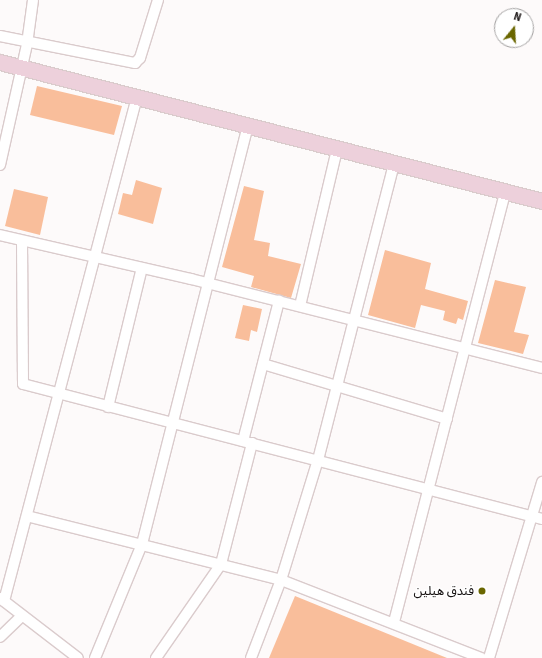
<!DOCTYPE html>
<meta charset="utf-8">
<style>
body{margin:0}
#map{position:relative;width:542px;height:658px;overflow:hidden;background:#fdfafa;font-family:"Source Sans 3","Noto Sans Arabic",sans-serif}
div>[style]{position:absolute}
.green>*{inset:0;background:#f9be9b}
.roads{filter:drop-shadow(1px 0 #dacbcc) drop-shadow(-1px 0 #dacbcc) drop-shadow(0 1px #dacbcc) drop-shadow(0 -1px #dacbcc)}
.street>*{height:10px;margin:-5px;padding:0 5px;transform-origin:5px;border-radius:5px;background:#fff}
.secondary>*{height:15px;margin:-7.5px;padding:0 7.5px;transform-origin:7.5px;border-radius:7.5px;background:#edd0db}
.dots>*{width:11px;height:11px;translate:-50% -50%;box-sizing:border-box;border:2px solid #fff;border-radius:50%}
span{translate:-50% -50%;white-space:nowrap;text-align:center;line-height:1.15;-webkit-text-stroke:3px #fff;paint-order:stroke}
.poi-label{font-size:13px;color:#171212}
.right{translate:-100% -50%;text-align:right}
.north{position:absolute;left:494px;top:8px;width:40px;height:40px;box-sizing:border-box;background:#fff;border:1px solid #a2a0a0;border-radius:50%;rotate:18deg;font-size:11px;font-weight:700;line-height:16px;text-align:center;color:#171212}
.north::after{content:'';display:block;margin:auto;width:14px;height:18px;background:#6a6600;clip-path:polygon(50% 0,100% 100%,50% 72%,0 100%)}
</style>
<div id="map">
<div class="green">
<i style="clip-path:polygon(37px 86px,122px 106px,114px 135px,30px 115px)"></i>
<i style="clip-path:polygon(136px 180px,162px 188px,153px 224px,118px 214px,123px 193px,132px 195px)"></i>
<i style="clip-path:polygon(244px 186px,264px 191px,254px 240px,270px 243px,268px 256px,301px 264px,291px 298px,251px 287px,254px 276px,222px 267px)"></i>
<i style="clip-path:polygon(14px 189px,48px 197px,40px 235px,5px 226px)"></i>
<i style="clip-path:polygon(385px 250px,431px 263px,425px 289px,468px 301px,463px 320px,458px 318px,456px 324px,443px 320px,445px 311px,421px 305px,415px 328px,368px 315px)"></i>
<i style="clip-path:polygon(495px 280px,526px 287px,514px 332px,529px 335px,523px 354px,478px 343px)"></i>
<i style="clip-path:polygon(243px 305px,262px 309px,257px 332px,251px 330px,249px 341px,235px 338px)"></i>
<i style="clip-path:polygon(295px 596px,447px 658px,269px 658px)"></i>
</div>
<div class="roads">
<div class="street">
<i style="left:0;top:36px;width:138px;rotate:11.3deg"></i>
<i style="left:135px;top:63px;width:7px;rotate:-45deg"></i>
<i style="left:140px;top:58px;width:61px;rotate:-72.8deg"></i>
<i style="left:0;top:165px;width:124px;rotate:-77.4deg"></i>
<i style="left:27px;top:44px;width:44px;rotate:-82.2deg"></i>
<i style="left:0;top:235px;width:196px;rotate:13deg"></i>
<i style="left:191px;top:279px;width:362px;rotate:14.2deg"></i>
<i style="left:22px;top:241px;width:143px;rotate:89.6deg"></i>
<i style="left:23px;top:384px;width:536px;rotate:14.58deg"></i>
<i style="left:300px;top:306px;width:161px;rotate:-76.7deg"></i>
<i style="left:263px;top:364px;width:192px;rotate:16.6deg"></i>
<i style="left:108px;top:407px;width:143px;rotate:-76.3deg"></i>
<i style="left:243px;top:441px;width:145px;rotate:-75.6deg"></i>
<i style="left:27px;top:516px;width:262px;rotate:14.1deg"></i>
<i style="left:281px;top:580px;width:215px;rotate:21.3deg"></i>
<i style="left:0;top:598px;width:98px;rotate:37.6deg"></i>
<i style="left:4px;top:601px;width:521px;rotate:-75.22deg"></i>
<i style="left:394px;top:622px;width:444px;rotate:-75.5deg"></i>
<i style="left:0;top:637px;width:30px;rotate:-44deg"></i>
<i style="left:95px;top:658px;width:123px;rotate:-67.6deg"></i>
<i style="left:142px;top:544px;width:432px;rotate:-75.8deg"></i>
<i style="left:156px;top:658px;width:114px;rotate:-55.3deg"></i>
<i style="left:221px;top:564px;width:125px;rotate:-75.6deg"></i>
<i style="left:251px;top:658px;width:84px;rotate:-69deg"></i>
<i style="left:281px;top:580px;width:126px;rotate:-72.9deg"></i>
<i style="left:318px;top:460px;width:307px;rotate:-75.6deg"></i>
<i style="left:489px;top:658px;width:184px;rotate:-73.2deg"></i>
</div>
<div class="secondary">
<i style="left:0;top:62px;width:560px;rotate:14.38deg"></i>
</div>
</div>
<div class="dots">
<i style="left:482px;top:591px;background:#6a6600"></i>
</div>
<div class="poi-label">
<span class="right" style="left:474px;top:591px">فندق هيلين</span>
</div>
<div class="north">N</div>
</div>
